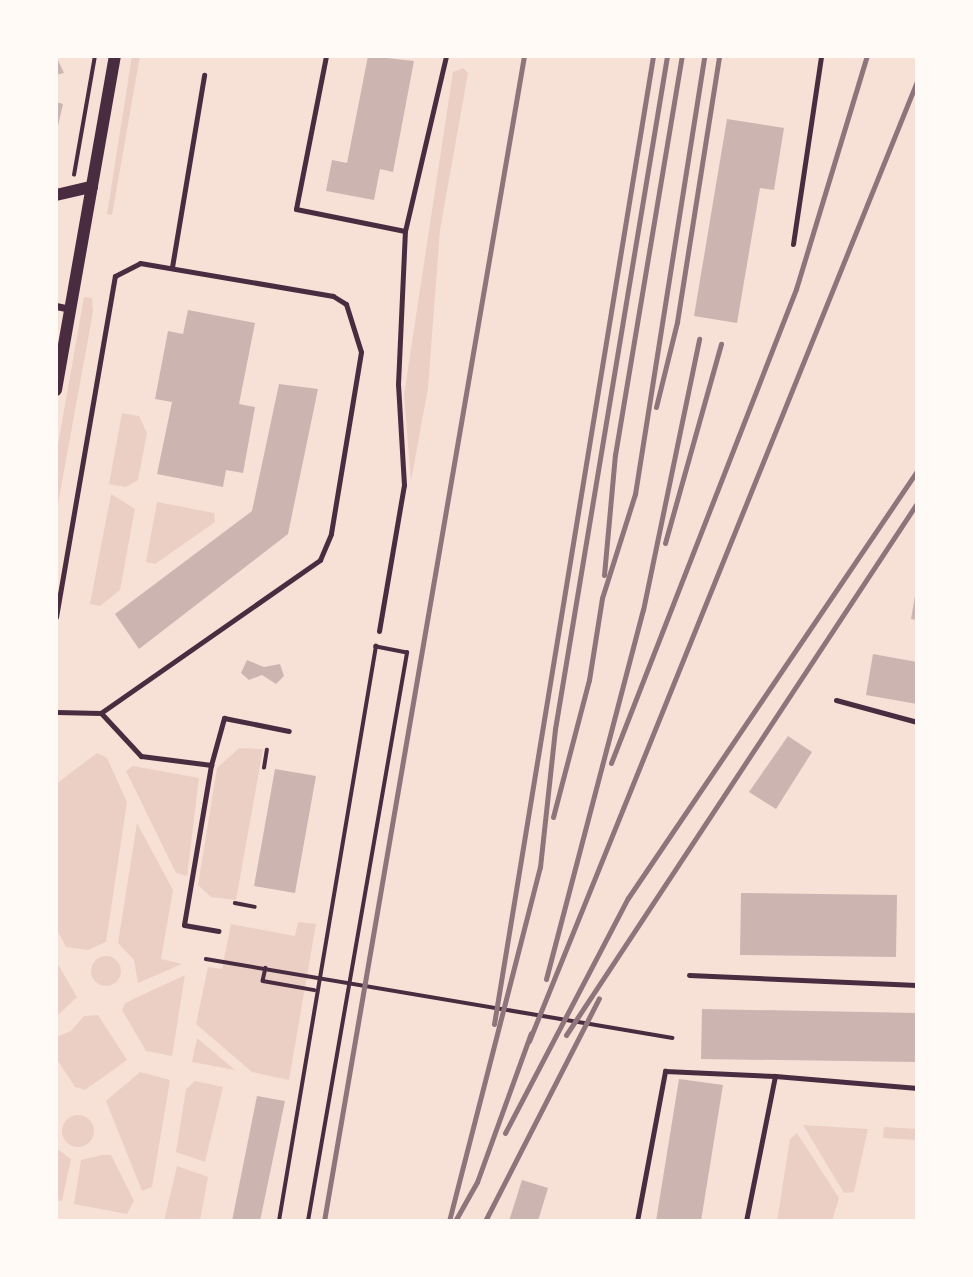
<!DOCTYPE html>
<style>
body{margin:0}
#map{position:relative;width:973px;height:1277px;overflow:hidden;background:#f7e1d7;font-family:"Alegreya Sans",sans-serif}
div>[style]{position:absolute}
.green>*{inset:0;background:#ebcfc5}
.round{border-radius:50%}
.building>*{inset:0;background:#ccb4b1}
.path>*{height:3.5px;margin:-1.75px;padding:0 1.75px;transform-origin:1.75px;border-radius:1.75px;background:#4a2c40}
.service>*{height:5px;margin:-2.5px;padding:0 2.5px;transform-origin:2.5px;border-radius:2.5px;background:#4a2c40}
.minor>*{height:7px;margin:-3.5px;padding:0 3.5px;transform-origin:3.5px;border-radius:3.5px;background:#4a2c40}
.tertiary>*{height:12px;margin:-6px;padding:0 6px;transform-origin:6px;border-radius:6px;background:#4a2c40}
.rail>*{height:5px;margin:-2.5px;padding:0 2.5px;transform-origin:2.5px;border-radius:2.5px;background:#8f747c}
span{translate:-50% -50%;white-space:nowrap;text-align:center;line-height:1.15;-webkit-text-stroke:7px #fffaf5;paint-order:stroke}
.frame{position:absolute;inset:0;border:58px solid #fffaf5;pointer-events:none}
</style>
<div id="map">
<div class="green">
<i style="clip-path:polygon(132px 56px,140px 56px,112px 215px,107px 214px)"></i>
<i style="clip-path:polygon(463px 68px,468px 73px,440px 230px,428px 388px,411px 481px,404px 395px,453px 72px)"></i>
<i style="clip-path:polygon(84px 297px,92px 298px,93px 312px,56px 515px,56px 456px)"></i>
<i style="clip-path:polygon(122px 413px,139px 416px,147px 433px,138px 480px,126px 487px,109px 484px)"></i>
<i style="clip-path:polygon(111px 494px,135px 509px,120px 590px,100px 606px,90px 604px)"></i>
<i style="clip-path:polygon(157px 502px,214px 513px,215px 522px,155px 564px,146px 562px)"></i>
<i style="clip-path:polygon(239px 748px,263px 749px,236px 900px,211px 897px,198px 885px,217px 768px)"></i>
<i style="clip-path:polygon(97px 753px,107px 758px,127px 802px,106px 942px,88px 950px,66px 947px,56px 928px,56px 784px)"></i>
<i style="clip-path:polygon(133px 766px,199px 778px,187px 876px,176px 873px,126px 771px)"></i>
<i style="clip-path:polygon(137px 823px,173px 890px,161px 959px,182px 964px,138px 983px,134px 960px,118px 943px)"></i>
<i style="clip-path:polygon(298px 922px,316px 924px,289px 1080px,252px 1072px,196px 1024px,208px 967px,222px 969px,231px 924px,295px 936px)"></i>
<i class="round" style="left:91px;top:956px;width:30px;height:30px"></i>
<i style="clip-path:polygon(56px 961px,77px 997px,56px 1017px)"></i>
<i style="clip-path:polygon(185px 975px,172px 1056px,146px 1051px,122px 1010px,125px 1003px)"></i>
<i style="clip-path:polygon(98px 1015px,127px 1060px,85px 1090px,75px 1087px,56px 1058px,56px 1037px,71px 1031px,84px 1016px)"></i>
<i style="clip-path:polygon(197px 1038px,235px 1070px,192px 1062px)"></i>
<i style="clip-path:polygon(140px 1072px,170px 1080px,152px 1187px,142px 1191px,106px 1101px)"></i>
<i style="clip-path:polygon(195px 1081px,223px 1087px,205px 1162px,176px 1152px,186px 1089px)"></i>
<i class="round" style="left:62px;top:1115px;width:32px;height:32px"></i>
<i style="clip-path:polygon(803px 1125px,868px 1129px,854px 1192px,844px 1193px)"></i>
<i style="clip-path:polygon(884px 1127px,917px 1129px,917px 1140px,883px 1138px)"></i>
<i style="clip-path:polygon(797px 1133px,839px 1198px,832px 1221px,777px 1221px,790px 1139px)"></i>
<i style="clip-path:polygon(56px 1148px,71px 1159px,62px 1201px,56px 1200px)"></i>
<i style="clip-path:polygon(102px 1155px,111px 1155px,134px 1201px,127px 1214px,74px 1204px,81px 1160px)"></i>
<i style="clip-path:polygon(177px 1166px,208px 1177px,200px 1221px,164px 1221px)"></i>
</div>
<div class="building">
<i style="clip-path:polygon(56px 56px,64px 73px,56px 75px)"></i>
<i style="clip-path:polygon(368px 56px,414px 61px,393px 172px,380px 169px,374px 200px,326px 191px,332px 160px,347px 163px)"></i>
<i style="clip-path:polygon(56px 102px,63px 104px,57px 130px,56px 130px)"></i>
<i style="clip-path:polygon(727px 119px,784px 128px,774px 190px,760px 188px,737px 323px,694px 316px)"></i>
<i style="clip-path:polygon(188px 310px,255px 323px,239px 404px,255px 407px,243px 473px,226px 470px,223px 487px,157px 474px,172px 402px,155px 399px,168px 331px,183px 334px)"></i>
<i style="clip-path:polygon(279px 384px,318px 389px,288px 534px,139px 649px,115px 614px,252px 511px)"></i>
<i style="clip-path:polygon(916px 590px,917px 590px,917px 620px,911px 619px)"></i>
<i style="clip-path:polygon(873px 654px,917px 662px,917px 704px,866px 695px)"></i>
<i style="clip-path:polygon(247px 660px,264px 667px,280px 664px,284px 676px,276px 684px,262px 675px,249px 680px,241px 673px)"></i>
<i style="clip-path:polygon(788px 736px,812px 752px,776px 809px,749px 792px)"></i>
<i style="clip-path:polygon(275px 769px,316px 776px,295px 893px,254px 886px)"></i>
<i style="clip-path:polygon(741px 893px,897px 895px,896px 957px,740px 955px)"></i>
<i style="clip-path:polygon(702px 1009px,917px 1013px,917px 1062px,701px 1059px)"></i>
<i style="clip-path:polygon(679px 1079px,723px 1085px,701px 1221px,656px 1221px)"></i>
<i style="clip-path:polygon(257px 1096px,285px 1101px,260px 1221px,232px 1221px)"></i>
<i style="clip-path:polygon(522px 1180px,548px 1188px,538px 1221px,509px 1221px)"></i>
</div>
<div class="path">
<i style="left:74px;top:175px;width:121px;rotate:-80deg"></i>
<i style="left:264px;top:768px;width:18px;rotate:-81deg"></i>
<i style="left:235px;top:903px;width:20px;rotate:11deg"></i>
<i style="left:206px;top:959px;width:473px;rotate:9.6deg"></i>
<i style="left:266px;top:968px;width:13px;rotate:103deg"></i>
<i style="left:263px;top:981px;width:52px;rotate:10deg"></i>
<i style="left:279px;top:1221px;width:583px;rotate:-80.42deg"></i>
<i style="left:308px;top:1221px;width:577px;rotate:-80.11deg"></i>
<i style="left:407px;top:653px;width:32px;rotate:-169deg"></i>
</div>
<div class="service">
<i style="left:326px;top:56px;width:156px;rotate:101.1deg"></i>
<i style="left:296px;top:209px;width:111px;rotate:11.4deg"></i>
<i style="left:793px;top:244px;width:190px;rotate:-81.5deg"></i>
<i style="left:172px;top:267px;width:195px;rotate:-80.5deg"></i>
<i style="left:56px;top:617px;width:346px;rotate:-80.2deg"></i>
<i style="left:115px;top:276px;width:28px;rotate:-27deg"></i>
<i style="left:140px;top:263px;width:196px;rotate:9.7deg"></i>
<i style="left:333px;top:296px;width:15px;rotate:32deg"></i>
<i style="left:346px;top:304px;width:50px;rotate:72.6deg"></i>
<i style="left:361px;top:352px;width:184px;rotate:99.4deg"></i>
<i style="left:331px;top:534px;width:28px;rotate:113deg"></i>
<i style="left:320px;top:560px;width:267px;rotate:145.1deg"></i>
<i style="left:101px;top:713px;width:45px;rotate:-178.7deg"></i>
<i style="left:379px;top:631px;width:148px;rotate:-80.3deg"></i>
<i style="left:404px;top:485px;width:101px;rotate:-93.4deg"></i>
<i style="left:398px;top:384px;width:153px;rotate:-87.4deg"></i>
<i style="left:405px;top:231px;width:180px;rotate:-76.8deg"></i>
<i style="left:836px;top:700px;width:84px;rotate:15.2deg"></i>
<i style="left:101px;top:713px;width:59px;rotate:47.1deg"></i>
<i style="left:141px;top:756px;width:71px;rotate:7.3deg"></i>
<i style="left:211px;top:765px;width:49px;rotate:-74.5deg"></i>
<i style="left:224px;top:718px;width:66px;rotate:11.3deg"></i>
<i style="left:211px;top:765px;width:162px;rotate:99.6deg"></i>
<i style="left:184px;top:925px;width:35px;rotate:10deg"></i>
<i style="left:689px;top:975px;width:228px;rotate:2.5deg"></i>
<i style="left:637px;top:1221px;width:153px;rotate:-79.4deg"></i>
<i style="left:665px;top:1071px;width:110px;rotate:2.6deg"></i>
<i style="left:746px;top:1221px;width:148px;rotate:-78.7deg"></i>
<i style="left:775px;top:1076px;width:143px;rotate:4.8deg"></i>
</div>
<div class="minor">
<i style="left:56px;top:306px;width:14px;rotate:12deg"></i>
</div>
<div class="tertiary">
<i style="left:56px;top:195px;width:37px;rotate:-13deg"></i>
<i style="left:56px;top:390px;width:339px;rotate:-80deg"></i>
</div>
<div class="rail">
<i style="left:656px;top:407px;width:88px;rotate:-76.1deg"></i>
<i style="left:677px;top:322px;width:269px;rotate:-81deg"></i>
<i style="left:665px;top:543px;width:207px;rotate:-74.3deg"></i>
<i style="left:604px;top:575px;width:121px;rotate:-84.8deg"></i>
<i style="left:615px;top:455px;width:405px;rotate:-80.5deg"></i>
<i style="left:611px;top:763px;width:509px;rotate:-68.68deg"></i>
<i style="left:796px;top:289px;width:244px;rotate:-73.1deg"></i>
<i style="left:553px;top:817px;width:142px;rotate:-75.3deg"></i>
<i style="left:589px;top:680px;width:83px;rotate:-81deg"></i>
<i style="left:602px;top:598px;width:109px;rotate:-72.4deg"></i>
<i style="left:635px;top:494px;width:443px;rotate:-81deg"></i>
<i style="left:546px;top:979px;width:382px;rotate:-75.3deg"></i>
<i style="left:643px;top:610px;width:277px;rotate:-78.3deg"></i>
<i style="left:494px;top:1024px;width:981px;rotate:-80.67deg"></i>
<i style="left:566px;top:1035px;width:637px;rotate:-56.58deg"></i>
<i style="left:529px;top:1041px;width:1035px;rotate:-67.99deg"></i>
<i style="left:505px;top:1133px;width:265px;rotate:-62.4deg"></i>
<i style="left:628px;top:898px;width:516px;rotate:-55.91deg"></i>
<i style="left:324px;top:1221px;width:1182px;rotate:-80.26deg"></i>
<i style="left:449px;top:1221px;width:366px;rotate:-75.6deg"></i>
<i style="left:540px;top:867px;width:139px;rotate:-83.8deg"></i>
<i style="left:555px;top:729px;width:682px;rotate:-80.55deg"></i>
<i style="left:455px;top:1221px;width:45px;rotate:-60.6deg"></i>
<i style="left:477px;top:1182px;width:158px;rotate:-70.1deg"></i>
<i style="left:485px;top:1221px;width:250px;rotate:-62.9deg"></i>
</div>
<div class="frame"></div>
</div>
